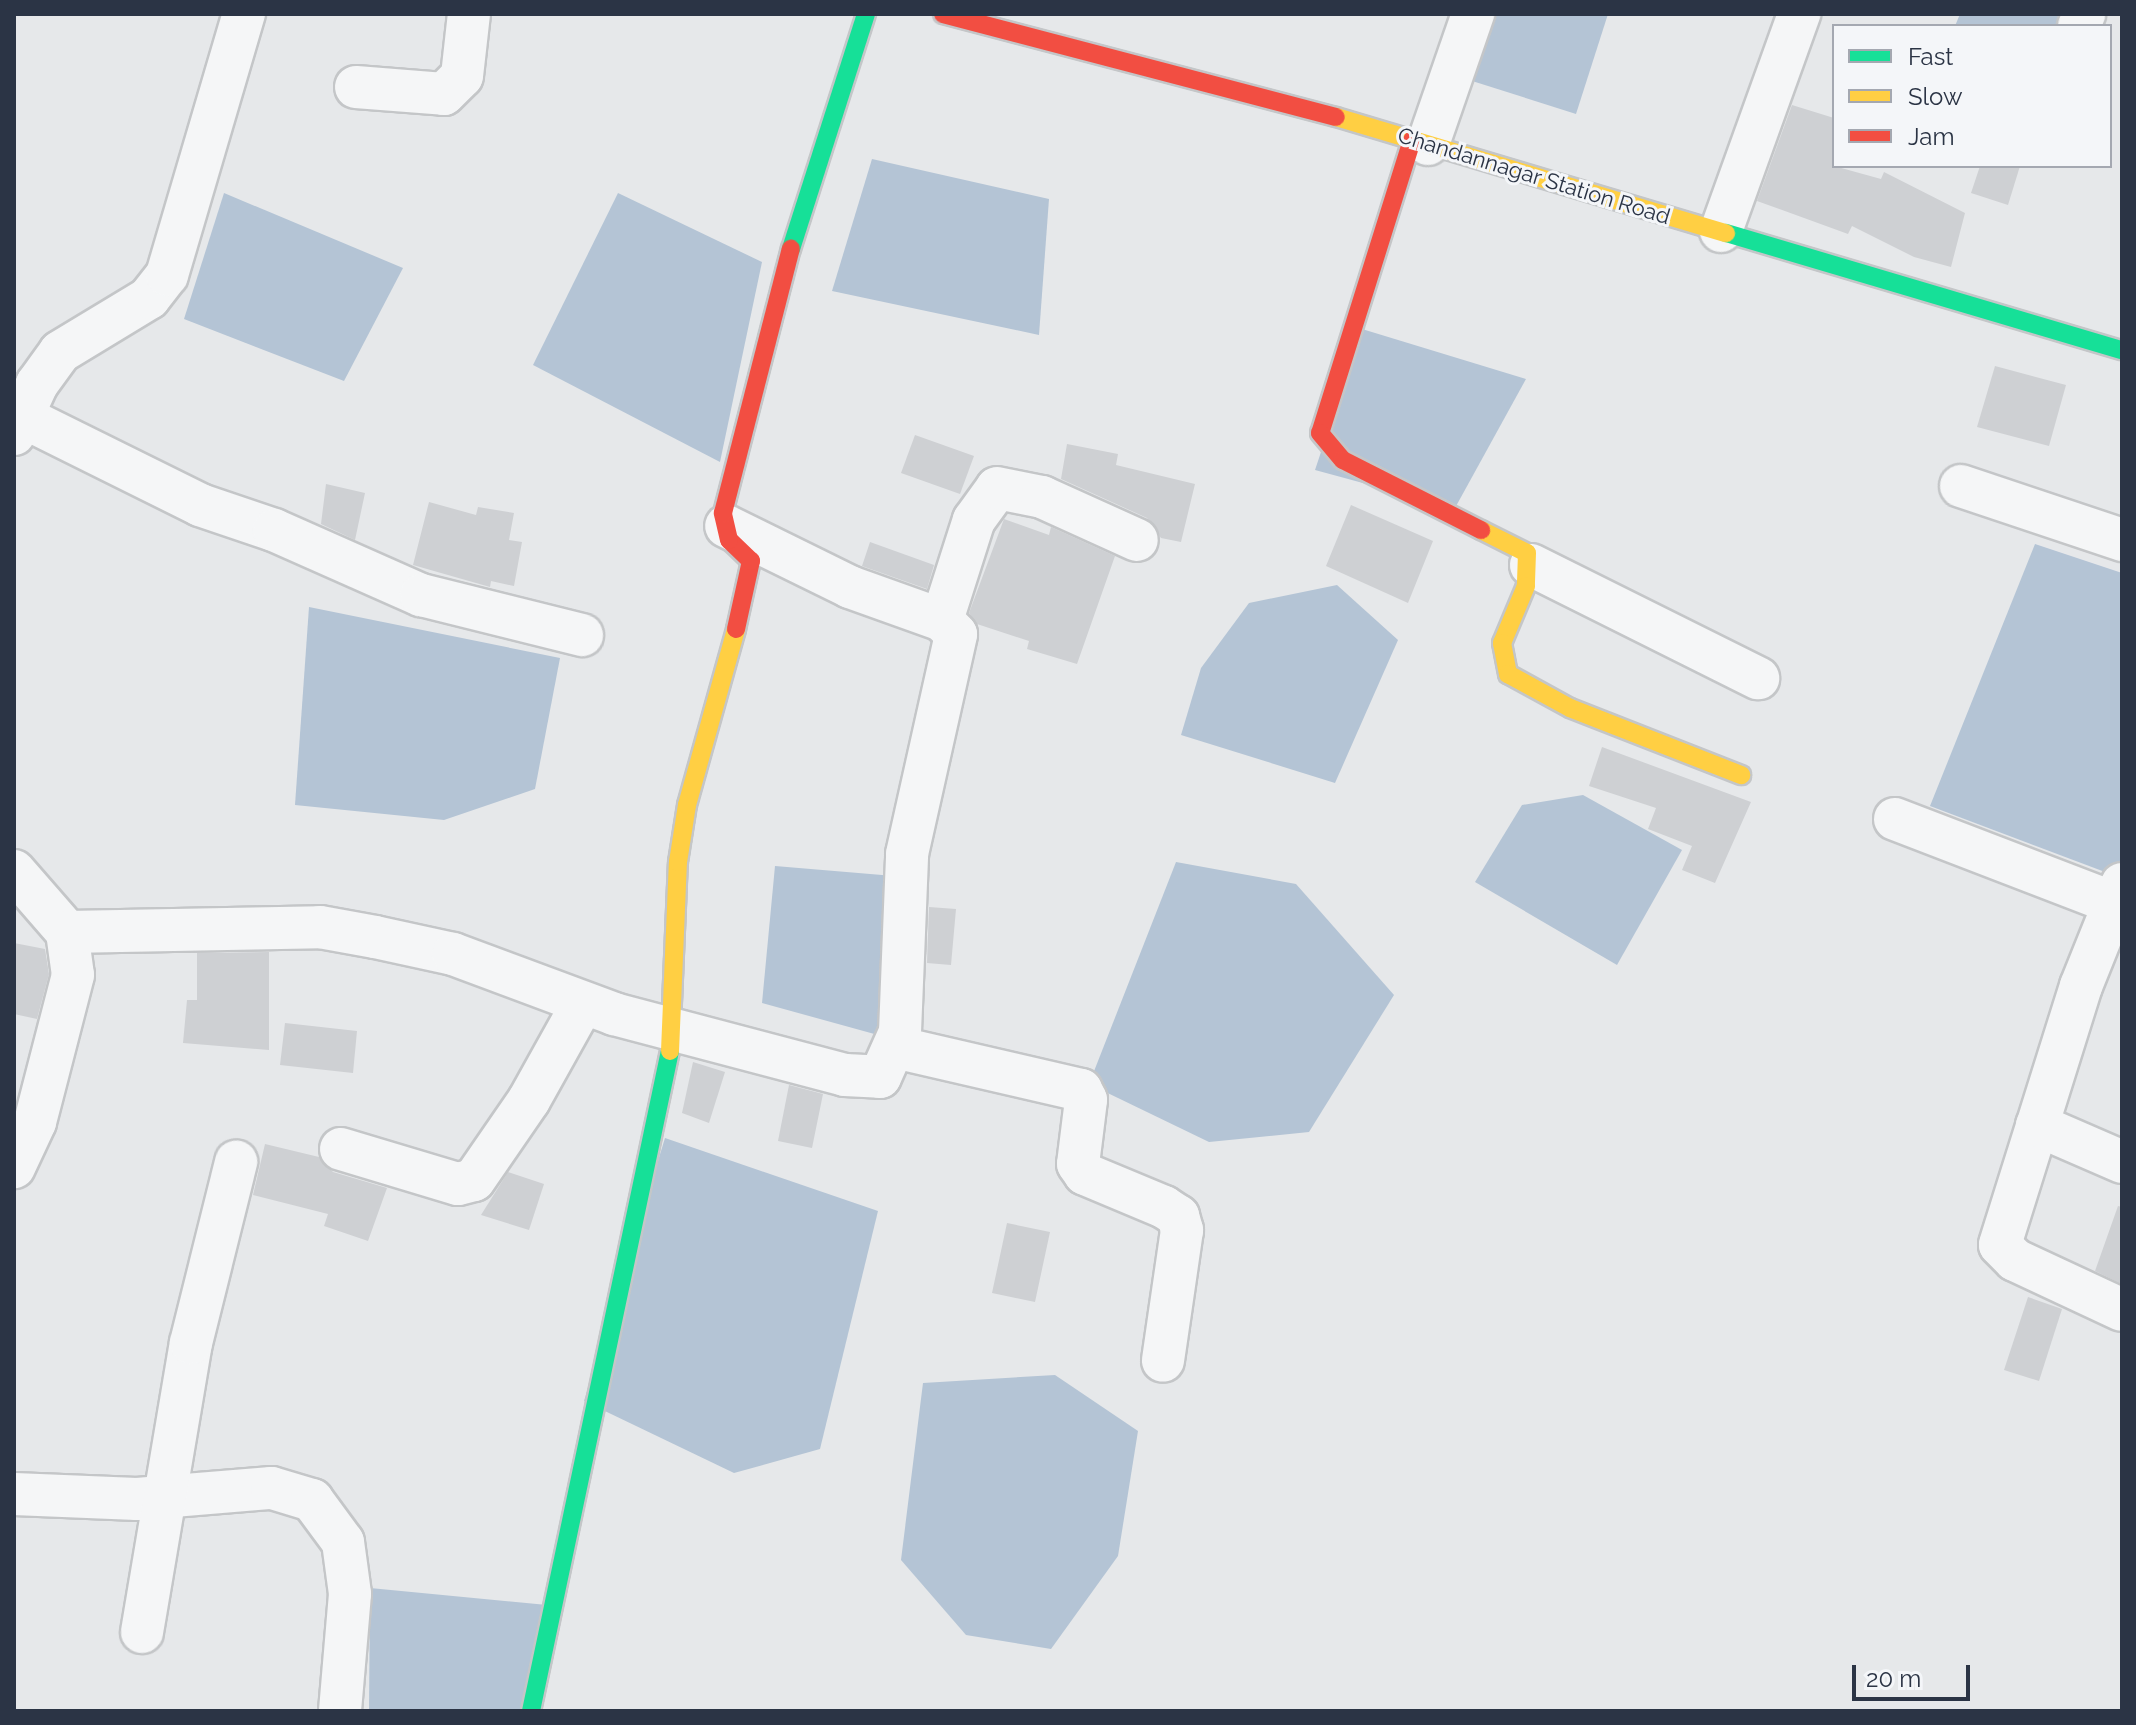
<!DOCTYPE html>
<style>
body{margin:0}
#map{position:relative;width:2136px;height:1725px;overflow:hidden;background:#e6e8ea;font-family:Raleway,sans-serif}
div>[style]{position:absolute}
.water>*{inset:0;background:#b4c4d5}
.building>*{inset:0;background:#ced0d3}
.roads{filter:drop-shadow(2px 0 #c4c6c8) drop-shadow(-2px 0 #c4c6c8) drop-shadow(0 2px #c4c6c8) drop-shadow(0 -2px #c4c6c8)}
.street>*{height:42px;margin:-21px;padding:0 21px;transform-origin:21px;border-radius:21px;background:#f5f6f7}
.fast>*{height:18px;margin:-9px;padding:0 9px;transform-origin:9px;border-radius:9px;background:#16e098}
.slow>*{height:18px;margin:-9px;padding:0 9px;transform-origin:9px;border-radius:9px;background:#ffcf43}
.jam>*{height:18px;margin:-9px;padding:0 9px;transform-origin:9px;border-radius:9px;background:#f24e42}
span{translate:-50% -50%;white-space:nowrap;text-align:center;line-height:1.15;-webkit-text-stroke:6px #f4f6f9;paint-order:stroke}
.street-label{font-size:22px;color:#2b3445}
.frame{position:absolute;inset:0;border:16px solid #2b3445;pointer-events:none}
.legend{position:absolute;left:1832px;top:24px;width:280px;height:144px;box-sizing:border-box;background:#f4f6f9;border:2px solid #a4a8b1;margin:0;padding:10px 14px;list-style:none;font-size:24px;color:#2b3445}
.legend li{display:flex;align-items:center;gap:16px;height:40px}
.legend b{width:40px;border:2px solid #a4a8b1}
.scale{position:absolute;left:1852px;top:1665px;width:118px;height:36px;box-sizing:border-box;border:4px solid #2b3445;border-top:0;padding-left:10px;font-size:24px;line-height:28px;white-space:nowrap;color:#2b3445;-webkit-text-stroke:6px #f4f6f9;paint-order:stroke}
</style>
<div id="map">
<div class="water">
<i style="clip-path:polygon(1489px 14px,1608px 14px,1576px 114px,1469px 80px)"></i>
<i style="clip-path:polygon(1960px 14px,2069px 14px,2064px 26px,1955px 26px)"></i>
<i style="clip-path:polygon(872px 159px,1049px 199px,1039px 335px,832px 291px)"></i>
<i style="clip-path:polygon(224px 193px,403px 268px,344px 381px,184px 319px)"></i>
<i style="clip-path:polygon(618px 193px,762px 262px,720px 462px,533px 365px)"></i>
<i style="clip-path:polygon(1362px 329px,1526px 379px,1455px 508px,1315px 470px)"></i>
<i style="clip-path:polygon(2035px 544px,2122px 573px,2121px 878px,1930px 806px)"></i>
<i style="clip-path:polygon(1337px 585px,1398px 640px,1335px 783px,1181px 735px,1201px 668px,1249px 603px)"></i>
<i style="clip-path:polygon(309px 607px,560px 658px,535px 789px,444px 820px,295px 805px)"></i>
<i style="clip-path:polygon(1583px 795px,1682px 850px,1617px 965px,1475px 882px,1522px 805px)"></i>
<i style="clip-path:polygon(1176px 862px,1296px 884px,1394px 995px,1309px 1132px,1209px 1142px,1089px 1084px)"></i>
<i style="clip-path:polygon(775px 866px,894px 876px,878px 1035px,762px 1003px)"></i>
<i style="clip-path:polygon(665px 1138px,878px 1211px,820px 1449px,734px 1473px,584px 1401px)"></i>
<i style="clip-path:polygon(1055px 1375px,1138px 1431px,1118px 1556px,1051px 1649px,966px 1635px,901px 1560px,923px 1383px)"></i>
<i style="clip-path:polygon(370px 1588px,547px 1605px,526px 1711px,369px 1711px)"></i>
</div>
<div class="building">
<i style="clip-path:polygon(1792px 105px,1834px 118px,1834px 166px,1881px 179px,1884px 172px,1965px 213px,1951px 267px,1914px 257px,1852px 226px,1848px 234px,1757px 201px)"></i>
<i style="clip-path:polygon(1980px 166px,2020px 166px,2008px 205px,1971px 193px)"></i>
<i style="clip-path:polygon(1995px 366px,2066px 385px,2049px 446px,1977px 427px)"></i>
<i style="clip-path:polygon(915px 435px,974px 456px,960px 494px,901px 473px)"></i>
<i style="clip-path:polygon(1067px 444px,1118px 454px,1116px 465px,1195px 484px,1181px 542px,1161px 538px,1147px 518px,1061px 479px)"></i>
<i style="clip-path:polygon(326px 484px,365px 493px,355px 540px,321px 524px)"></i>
<i style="clip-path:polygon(429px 502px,476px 515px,478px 507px,514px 513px,509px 540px,522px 542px,514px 586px,491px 581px,490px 587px,413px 565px)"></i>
<i style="clip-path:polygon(1351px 505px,1433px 541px,1408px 603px,1326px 566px)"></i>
<i style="clip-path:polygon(1004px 519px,1049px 535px,1051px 527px,1115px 556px,1077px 664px,1027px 649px,1029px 641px,977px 624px,969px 613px)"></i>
<i style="clip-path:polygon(870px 542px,934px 565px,927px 589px,862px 566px)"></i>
<i style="clip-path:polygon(1602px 747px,1751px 802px,1715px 883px,1682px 870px,1692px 846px,1648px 829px,1656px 808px,1589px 786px)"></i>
<i style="clip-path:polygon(929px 907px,956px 909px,951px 965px,927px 963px)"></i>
<i style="clip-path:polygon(14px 943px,45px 949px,49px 974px,37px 1019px,14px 1014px)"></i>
<i style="clip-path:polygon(269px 952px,269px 1050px,183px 1043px,187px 1000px,197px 1000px,197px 953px)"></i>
<i style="clip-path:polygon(285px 1023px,357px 1031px,353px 1073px,280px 1065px)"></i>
<i style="clip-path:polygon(693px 1062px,725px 1072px,709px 1123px,682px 1113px)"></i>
<i style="clip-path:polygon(789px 1085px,823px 1094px,812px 1148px,778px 1141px)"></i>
<i style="clip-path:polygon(265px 1144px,319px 1157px,333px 1172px,387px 1188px,368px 1241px,324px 1226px,328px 1214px,253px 1195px)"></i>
<i style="clip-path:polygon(508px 1172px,544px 1184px,529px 1230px,481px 1215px)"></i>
<i style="clip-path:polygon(2118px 1206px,2122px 1207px,2122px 1284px,2095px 1271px)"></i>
<i style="clip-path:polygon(1007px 1223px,1050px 1232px,1035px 1302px,992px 1293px)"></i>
<i style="clip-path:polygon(2028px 1297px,2062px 1309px,2039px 1381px,2004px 1370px)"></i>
</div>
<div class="roads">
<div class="street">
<i style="left:2079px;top:26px;width:13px;rotate:-67deg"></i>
<i style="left:356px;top:87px;width:88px;rotate:4.5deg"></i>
<i style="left:444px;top:94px;width:25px;rotate:-45deg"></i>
<i style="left:462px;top:76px;width:62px;rotate:-83.6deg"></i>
<i style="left:1428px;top:144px;width:138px;rotate:-70.9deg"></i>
<i style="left:1721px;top:231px;width:231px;rotate:-70.2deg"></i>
<i style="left:21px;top:416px;width:200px;rotate:26.4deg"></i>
<i style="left:200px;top:505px;width:78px;rotate:18.7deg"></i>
<i style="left:274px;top:530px;width:161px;rotate:23.9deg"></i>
<i style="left:421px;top:595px;width:166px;rotate:14deg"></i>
<i style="left:14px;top:434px;width:55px;rotate:-65.3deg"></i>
<i style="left:37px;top:384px;width:39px;rotate:-54deg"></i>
<i style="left:60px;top:352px;width:104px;rotate:-31.2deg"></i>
<i style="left:149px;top:298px;width:29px;rotate:-52deg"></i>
<i style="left:167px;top:275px;width:272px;rotate:-73.6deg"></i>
<i style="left:1961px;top:486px;width:170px;rotate:18.5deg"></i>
<i style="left:1531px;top:565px;width:254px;rotate:26.5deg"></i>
<i style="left:942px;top:620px;width:105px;rotate:-72.3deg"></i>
<i style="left:974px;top:520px;width:39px;rotate:-54deg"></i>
<i style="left:997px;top:488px;width:46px;rotate:11.3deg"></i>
<i style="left:1042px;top:497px;width:104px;rotate:24.4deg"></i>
<i style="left:1895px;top:819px;width:243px;rotate:21deg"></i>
<i style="left:14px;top:871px;width:81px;rotate:49deg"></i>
<i style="left:67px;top:932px;width:43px;rotate:82.1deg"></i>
<i style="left:73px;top:975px;width:152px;rotate:104.5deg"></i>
<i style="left:35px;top:1122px;width:50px;rotate:115deg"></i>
<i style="left:2122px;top:884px;width:110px;rotate:111.9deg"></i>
<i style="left:2081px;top:986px;width:271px;rotate:107.4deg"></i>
<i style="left:2000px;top:1245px;width:21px;rotate:45deg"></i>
<i style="left:2015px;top:1260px;width:118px;rotate:25deg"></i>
<i style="left:67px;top:932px;width:253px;rotate:-1.1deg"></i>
<i style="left:320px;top:927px;width:56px;rotate:10.3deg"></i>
<i style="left:375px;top:937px;width:80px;rotate:12.3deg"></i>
<i style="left:453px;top:954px;width:172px;rotate:20.4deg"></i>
<i style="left:614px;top:1014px;width:239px;rotate:14.8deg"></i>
<i style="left:845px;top:1075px;width:35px;rotate:3deg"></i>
<i style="left:880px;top:1077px;width:49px;rotate:-66deg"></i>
<i style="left:900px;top:1032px;width:178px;rotate:-87.7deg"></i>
<i style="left:907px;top:854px;width:225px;rotate:-77.4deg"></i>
<i style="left:956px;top:634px;width:20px;rotate:-135deg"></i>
<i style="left:942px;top:620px;width:98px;rotate:-160.3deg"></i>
<i style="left:850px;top:587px;width:138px;rotate:-153.8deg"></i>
<i style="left:895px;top:1047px;width:191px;rotate:13deg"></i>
<i style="left:1081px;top:1090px;width:11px;rotate:63deg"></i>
<i style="left:1086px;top:1100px;width:64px;rotate:97.1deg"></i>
<i style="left:1078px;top:1164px;width:12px;rotate:55deg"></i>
<i style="left:1085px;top:1174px;width:86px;rotate:22.7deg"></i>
<i style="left:1164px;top:1207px;width:17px;rotate:33deg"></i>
<i style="left:1178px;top:1216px;width:15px;rotate:74deg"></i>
<i style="left:1182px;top:1230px;width:132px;rotate:98.3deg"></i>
<i style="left:2037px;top:1125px;width:93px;rotate:23.5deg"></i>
<i style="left:341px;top:1149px;width:122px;rotate:16.7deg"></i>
<i style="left:458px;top:1184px;width:16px;rotate:-14deg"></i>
<i style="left:474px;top:1180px;width:97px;rotate:-55.5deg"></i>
<i style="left:529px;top:1100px;width:111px;rotate:-60.9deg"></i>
<i style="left:14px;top:1494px;width:123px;rotate:2.3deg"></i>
<i style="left:137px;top:1499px;width:135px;rotate:-4.7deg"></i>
<i style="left:272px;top:1488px;width:42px;rotate:16.7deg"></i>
<i style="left:312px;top:1500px;width:52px;rotate:53.6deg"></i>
<i style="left:343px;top:1542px;width:52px;rotate:82.3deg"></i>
<i style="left:350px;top:1594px;width:117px;rotate:94.9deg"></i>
<i style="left:142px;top:1632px;width:293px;rotate:-80.4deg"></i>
<i style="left:191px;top:1343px;width:187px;rotate:-76deg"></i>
</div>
<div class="fast">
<i style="left:1726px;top:233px;width:413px;rotate:16.5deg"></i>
<i style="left:791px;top:249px;width:247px;rotate:-72.3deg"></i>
<i style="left:531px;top:1711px;width:674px;rotate:-78.11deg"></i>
</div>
<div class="slow">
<i style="left:1336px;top:117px;width:407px;rotate:16.6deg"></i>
<i style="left:1481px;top:530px;width:51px;rotate:26.6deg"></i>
<i style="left:1527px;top:553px;width:33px;rotate:92deg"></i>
<i style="left:1526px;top:586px;width:62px;rotate:112.8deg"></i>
<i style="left:1502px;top:643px;width:32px;rotate:79deg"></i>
<i style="left:1508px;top:674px;width:71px;rotate:28.7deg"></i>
<i style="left:1570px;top:708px;width:184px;rotate:21.4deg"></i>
<i style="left:670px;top:1051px;width:189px;rotate:-87.6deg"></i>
<i style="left:678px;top:862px;width:58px;rotate:-81deg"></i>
<i style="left:687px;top:805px;width:183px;rotate:-74.4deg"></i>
</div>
<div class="jam">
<i style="left:943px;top:14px;width:406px;rotate:14.7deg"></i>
<i style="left:1412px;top:140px;width:307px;rotate:107.4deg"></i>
<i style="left:1320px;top:433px;width:35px;rotate:50deg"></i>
<i style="left:1343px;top:460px;width:155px;rotate:26.9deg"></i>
<i style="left:736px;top:629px;width:70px;rotate:-77.6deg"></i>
<i style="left:751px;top:561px;width:30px;rotate:-136deg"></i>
<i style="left:729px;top:540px;width:28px;rotate:-103deg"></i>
<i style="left:723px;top:513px;width:273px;rotate:-75.6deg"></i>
</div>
</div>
<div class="street-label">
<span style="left:1534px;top:176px;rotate:17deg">Chandannagar Station Road</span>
</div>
<div class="frame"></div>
<ul class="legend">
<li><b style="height:10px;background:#16e098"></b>Fast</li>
<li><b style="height:10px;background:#ffcf43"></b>Slow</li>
<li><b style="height:10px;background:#f24e42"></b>Jam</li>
</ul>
<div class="scale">20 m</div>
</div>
